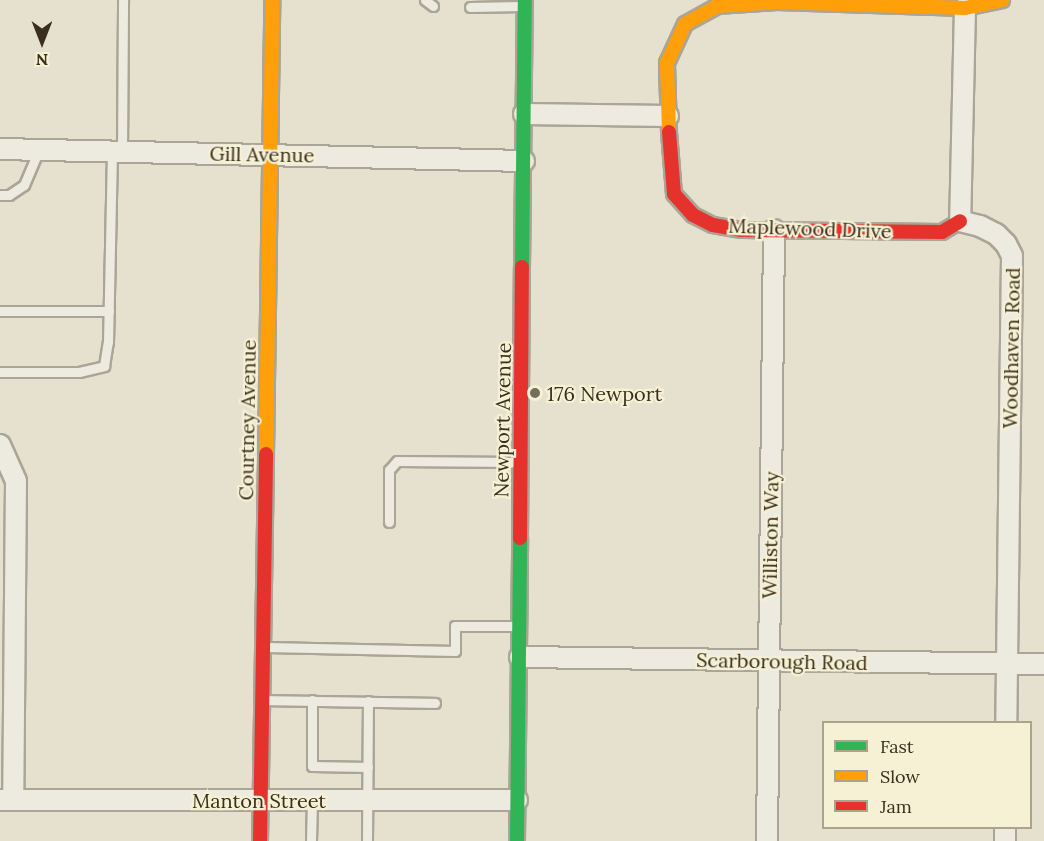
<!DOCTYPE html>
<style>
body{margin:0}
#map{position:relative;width:1044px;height:841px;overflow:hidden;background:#e5e1ce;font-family:Lora,serif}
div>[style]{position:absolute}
.roads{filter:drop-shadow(2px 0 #aaa597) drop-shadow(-2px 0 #aaa597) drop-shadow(0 2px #aaa597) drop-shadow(0 -2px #aaa597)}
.lane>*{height:9px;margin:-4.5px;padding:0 4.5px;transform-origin:4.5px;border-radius:4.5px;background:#edeae0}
.street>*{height:20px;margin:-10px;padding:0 10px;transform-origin:10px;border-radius:10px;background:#edeae0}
.fast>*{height:14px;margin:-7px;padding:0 7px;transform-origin:7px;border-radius:7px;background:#30b455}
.slow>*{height:14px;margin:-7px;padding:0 7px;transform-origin:7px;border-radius:7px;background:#ff9f0a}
.jam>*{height:14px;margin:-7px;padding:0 7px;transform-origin:7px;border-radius:7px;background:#e5322d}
.dots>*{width:16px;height:16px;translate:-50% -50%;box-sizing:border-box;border:3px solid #f6f0d4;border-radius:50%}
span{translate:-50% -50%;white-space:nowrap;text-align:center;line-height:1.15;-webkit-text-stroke:4.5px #f6f0d4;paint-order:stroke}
.street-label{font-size:20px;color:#3a2f1e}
.poi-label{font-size:20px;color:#3a2f1e}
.left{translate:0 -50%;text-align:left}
.legend{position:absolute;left:822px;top:721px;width:210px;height:108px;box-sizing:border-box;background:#f6f0d4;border:2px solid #aba38b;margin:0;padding:8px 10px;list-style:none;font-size:18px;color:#3a2f1e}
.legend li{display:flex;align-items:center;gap:12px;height:30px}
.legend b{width:30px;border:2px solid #aba38b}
.north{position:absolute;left:12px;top:12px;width:60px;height:60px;-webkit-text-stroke:4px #f6f0d4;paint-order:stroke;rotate:180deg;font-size:16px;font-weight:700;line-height:24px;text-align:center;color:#3a2f1e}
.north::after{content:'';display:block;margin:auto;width:21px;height:27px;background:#3a2f1e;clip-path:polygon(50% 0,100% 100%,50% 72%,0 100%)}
</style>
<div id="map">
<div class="roads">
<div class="lane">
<i style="left:425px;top:0;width:10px;rotate:37deg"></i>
<i style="left:470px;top:7px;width:52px;rotate:-1.1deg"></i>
<i style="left:122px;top:151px;width:151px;rotate:-89.6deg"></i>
<i style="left:0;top:195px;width:9px"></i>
<i style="left:9px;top:195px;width:18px;rotate:-34deg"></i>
<i style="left:24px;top:185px;width:39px;rotate:-67deg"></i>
<i style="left:0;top:311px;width:109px"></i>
<i style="left:0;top:372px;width:79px"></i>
<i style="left:79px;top:372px;width:26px;rotate:-13deg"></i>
<i style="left:104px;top:366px;width:24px;rotate:-81deg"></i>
<i style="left:108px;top:342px;width:191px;rotate:-88.8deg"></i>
<i style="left:389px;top:522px;width:52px;rotate:-90deg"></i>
<i style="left:389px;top:470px;width:12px;rotate:-48deg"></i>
<i style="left:397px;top:461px;width:119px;rotate:0.5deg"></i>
<i style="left:266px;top:647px;width:189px;rotate:1.2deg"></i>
<i style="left:455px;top:651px;width:25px;rotate:-90deg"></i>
<i style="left:455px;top:626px;width:59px"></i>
<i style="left:263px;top:700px;width:172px;rotate:1deg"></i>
<i style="left:312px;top:700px;width:66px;rotate:90deg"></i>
<i style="left:312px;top:766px;width:56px;rotate:1deg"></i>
<i style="left:311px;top:841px;width:41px;rotate:-88.6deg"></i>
<i style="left:367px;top:841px;width:140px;rotate:-89.6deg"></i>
</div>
<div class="street">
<i style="left:965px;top:8px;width:213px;rotate:91.3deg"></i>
<i style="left:960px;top:221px;width:21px;rotate:14deg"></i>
<i style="left:980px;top:226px;width:18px;rotate:27deg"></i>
<i style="left:996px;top:234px;width:14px;rotate:45deg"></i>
<i style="left:1006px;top:244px;width:13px;rotate:63deg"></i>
<i style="left:1012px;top:256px;width:466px;rotate:90.7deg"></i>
<i style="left:524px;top:114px;width:144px;rotate:0.8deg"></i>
<i style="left:0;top:149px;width:524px;rotate:1.31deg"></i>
<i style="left:0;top:445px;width:39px;rotate:66deg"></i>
<i style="left:16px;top:481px;width:319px;rotate:90.5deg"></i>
<i style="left:520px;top:657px;width:524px;rotate:0.77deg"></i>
<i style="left:0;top:800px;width:517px"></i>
<i style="left:767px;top:841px;width:611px;rotate:-89.34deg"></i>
<i style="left:1005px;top:841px;width:13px;rotate:-90deg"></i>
</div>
<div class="fast">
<i style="left:522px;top:267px;width:267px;rotate:-89.4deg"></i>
<i style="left:517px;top:841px;width:303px;rotate:-89.4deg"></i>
</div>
<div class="slow">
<i style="left:669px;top:132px;width:69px;rotate:-91.7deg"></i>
<i style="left:667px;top:63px;width:43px;rotate:-65.2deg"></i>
<i style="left:685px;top:24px;width:37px;rotate:-29deg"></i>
<i style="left:717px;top:6px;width:60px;rotate:-3.8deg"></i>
<i style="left:777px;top:2px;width:188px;rotate:1.8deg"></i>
<i style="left:965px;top:8px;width:38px;rotate:-12deg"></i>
<i style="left:266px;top:454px;width:454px;rotate:-89.2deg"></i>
</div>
<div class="jam">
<i style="left:669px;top:132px;width:62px;rotate:85.4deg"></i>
<i style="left:674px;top:194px;width:28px;rotate:48deg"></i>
<i style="left:693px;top:215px;width:22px;rotate:27deg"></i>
<i style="left:713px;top:225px;width:29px;rotate:10deg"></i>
<i style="left:742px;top:230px;width:200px;rotate:0.6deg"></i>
<i style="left:942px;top:232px;width:21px;rotate:-31deg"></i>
<i style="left:520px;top:538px;width:271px;rotate:-89.6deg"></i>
<i style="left:260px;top:841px;width:387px;rotate:-89.1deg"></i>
</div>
</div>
<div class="dots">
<i style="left:535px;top:393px;background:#766d5c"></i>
</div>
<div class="street-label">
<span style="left:262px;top:154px;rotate:1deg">Gill Avenue</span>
<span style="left:810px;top:228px;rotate:2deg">Maplewood Drive</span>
<span style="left:1011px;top:348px;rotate:-89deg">Woodhaven Road</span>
<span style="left:247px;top:420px;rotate:-89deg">Courtney Avenue</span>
<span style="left:502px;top:420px;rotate:-89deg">Newport Avenue</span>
<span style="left:770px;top:535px;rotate:-89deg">Williston Way</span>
<span style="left:782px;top:661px;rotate:1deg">Scarborough Road</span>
<span style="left:259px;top:800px">Manton Street</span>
</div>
<div class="poi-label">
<span class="left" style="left:547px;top:393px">176 Newport</span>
</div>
<ul class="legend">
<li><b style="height:8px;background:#30b455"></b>Fast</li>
<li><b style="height:8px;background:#ff9f0a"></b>Slow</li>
<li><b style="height:8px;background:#e5322d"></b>Jam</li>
</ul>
<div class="north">N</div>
</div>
